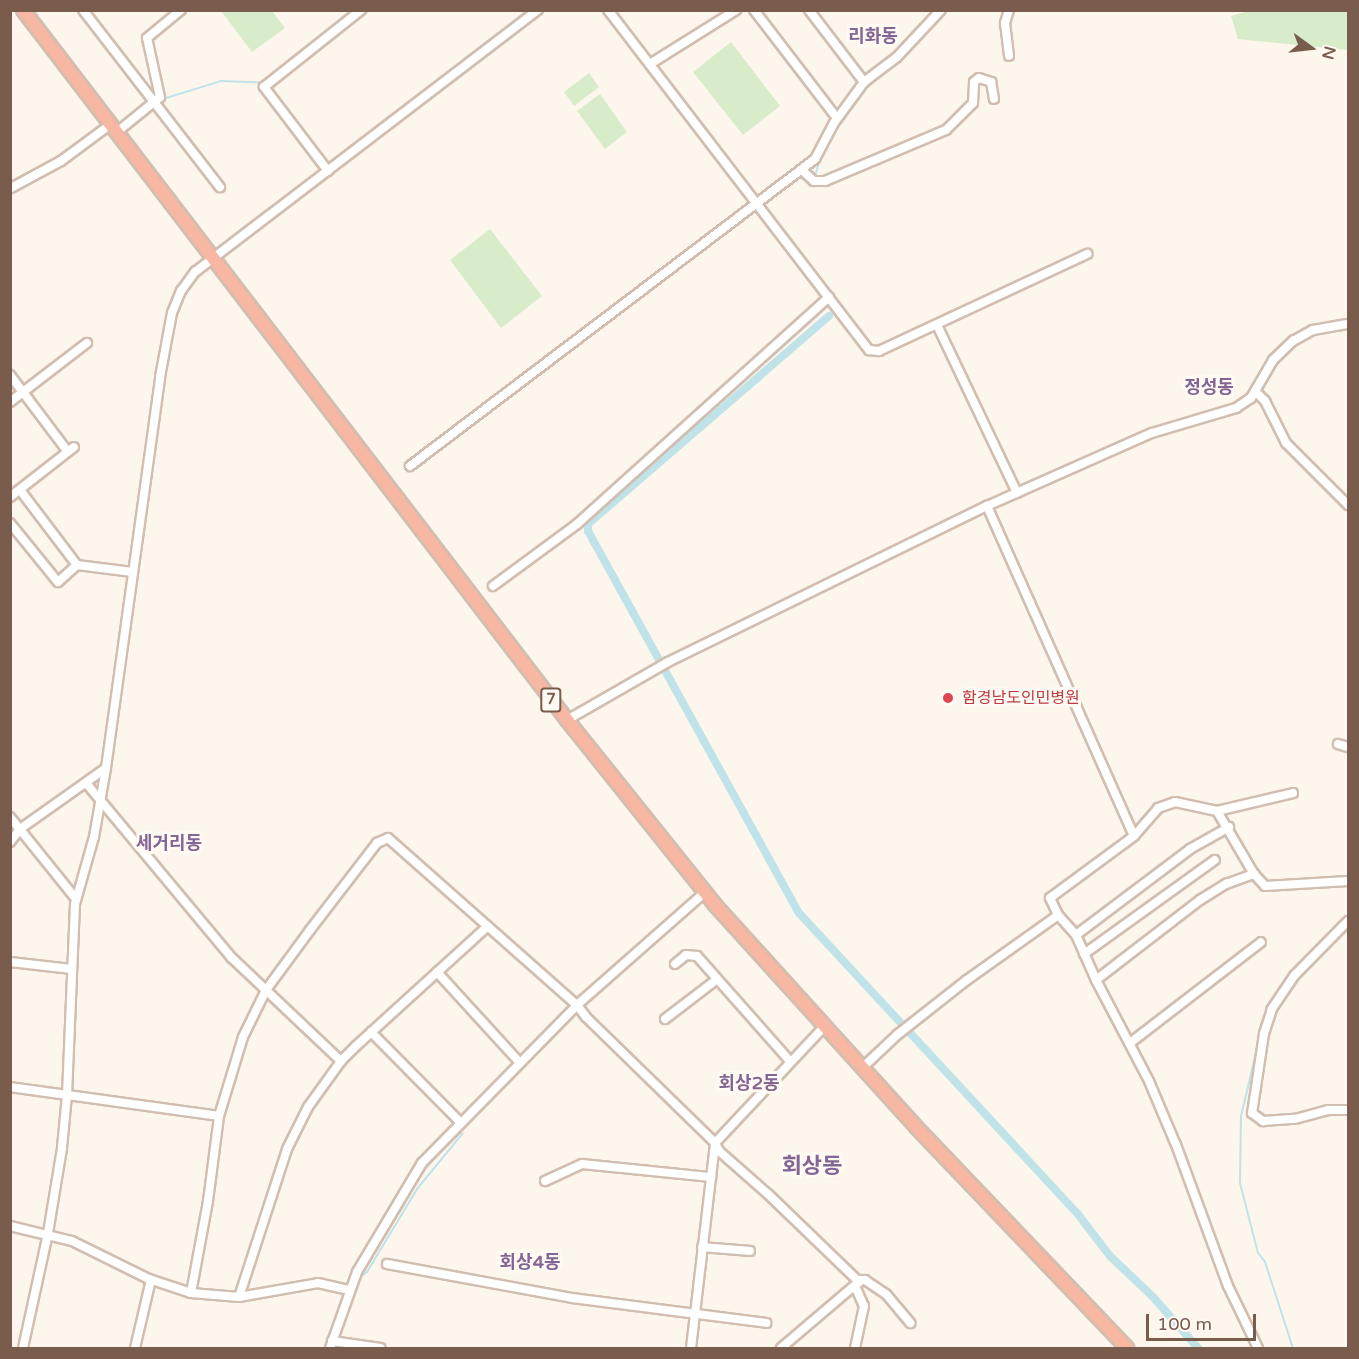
<!DOCTYPE html>
<meta charset="utf-8">
<style>
body{margin:0}
#map{position:relative;width:1359px;height:1359px;overflow:hidden;background:#fdf6ec;font-family:"Varela Round","Noto Sans KR",sans-serif}
div>[style]{position:absolute}
.green>*{inset:0;background:#d8ecc9}
.stream>*{height:2px;margin:-1px;padding:0 1px;transform-origin:1px;border-radius:1px;background:#bfe3e8}
.canal>*{height:8px;margin:-4px;padding:0 4px;transform-origin:4px;border-radius:4px;background:#bfe3e8}
.roads{filter:drop-shadow(2px 0 #d1beb0) drop-shadow(-2px 0 #d1beb0) drop-shadow(0 2px #d1beb0) drop-shadow(0 -2px #d1beb0)}
.minor>*{height:8px;margin:-4px;padding:0 4px;transform-origin:4px;border-radius:4px;background:#fff}
.highway>*{height:12px;margin:-6px;padding:0 6px;transform-origin:6px;border-radius:6px;background:#f7b7a3}
.dots>*{width:16px;height:16px;translate:-50% -50%;box-sizing:border-box;border:3px solid #fffaf3;border-radius:50%}
span{translate:-50% -50%;white-space:nowrap;text-align:center;line-height:1.15;-webkit-text-stroke:6px #fffaf3;paint-order:stroke}
.shield-label span{padding:2px 4px;background:#fffaf3;border:2px solid;border-radius:4px;-webkit-text-stroke-width:0}
.shield-label{font-size:15px;color:#7a5c4d;font-weight:700}
.health-label{font-size:16px;color:#be3a42}
.left{translate:0 -50%;text-align:left}
.neighbourhood-label{font-size:18px;color:#846695;font-weight:700}
.district-label{font-size:22px;color:#846695;font-weight:700}
.frame{position:absolute;inset:0;border:12px solid #7a5c4d;pointer-events:none}
.north{position:absolute;left:1281px;top:18px;width:60px;height:60px;-webkit-text-stroke:4px #fffaf3;paint-order:stroke;rotate:105deg;font-size:16px;font-weight:700;line-height:24px;text-align:center;color:#7a5c4d}
.north::after{content:'';display:block;margin:auto;width:21px;height:27px;background:#7a5c4d;clip-path:polygon(50% 0,100% 100%,50% 72%,0 100%)}
.scale{position:absolute;left:1146px;top:1314px;width:110px;height:27px;box-sizing:border-box;border:3px solid #7a5c4d;border-top:0;padding-left:8px;font-size:18px;line-height:21px;white-space:nowrap;color:#7a5c4d;-webkit-text-stroke:4px #fffaf3;paint-order:stroke}
</style>
<div id="map">
<div class="green">
<i style="clip-path:polygon(221px 11px,272px 11px,285px 28px,252px 52px)"></i>
<i style="clip-path:polygon(1248px 11px,1348px 11px,1348px 124px,1347px 50px,1238px 39px,1231px 16px)"></i>
<i style="clip-path:polygon(731px 42px,780px 106px,743px 135px,693px 72px)"></i>
<i style="clip-path:polygon(589px 73px,599px 87px,574px 106px,564px 92px)"></i>
<i style="clip-path:polygon(600px 94px,627px 132px,605px 149px,577px 111px)"></i>
<i style="clip-path:polygon(490px 229px,542px 296px,501px 328px,450px 260px)"></i>
</div>
<div class="stream">
<i style="left:163px;top:93px;width:6px;rotate:59deg"></i>
<i style="left:166px;top:98px;width:58px;rotate:-17.2deg"></i>
<i style="left:221px;top:81px;width:38px;rotate:2deg"></i>
<i style="left:816px;top:173px;width:16px;rotate:-75deg"></i>
<i style="left:10px;top:182px;width:45px;rotate:-27.7deg"></i>
<i style="left:1264px;top:1019px;width:100px;rotate:103.3deg"></i>
<i style="left:1241px;top:1116px;width:67px;rotate:90.9deg"></i>
<i style="left:1240px;top:1183px;width:72px;rotate:75.6deg"></i>
<i style="left:1258px;top:1253px;width:11px;rotate:52deg"></i>
<i style="left:1265px;top:1262px;width:90px;rotate:72deg"></i>
<i style="left:339px;top:1336px;width:63px;rotate:-70.4deg"></i>
<i style="left:360px;top:1277px;width:9px;rotate:-36deg"></i>
<i style="left:367px;top:1272px;width:97px;rotate:-58.9deg"></i>
<i style="left:417px;top:1189px;width:72px;rotate:-50.6deg"></i>
</div>
<div class="canal">
<i style="left:829px;top:316px;width:318px;rotate:139.2deg"></i>
<i style="left:588px;top:524px;width:7px;rotate:90deg"></i>
<i style="left:588px;top:531px;width:436px;rotate:61.1deg"></i>
<i style="left:799px;top:913px;width:409px;rotate:47.2deg"></i>
<i style="left:1077px;top:1213px;width:54px;rotate:52.5deg"></i>
<i style="left:1110px;top:1256px;width:59px;rotate:43.6deg"></i>
<i style="left:1153px;top:1297px;width:68px;rotate:48.6deg"></i>
</div>
<div class="roads">
<div class="minor">
<i style="left:83px;top:10px;width:224px;rotate:52.3deg"></i>
<i style="left:608px;top:10px;width:429px;rotate:52.5deg"></i>
<i style="left:869px;top:350px;width:10px;rotate:6deg"></i>
<i style="left:879px;top:351px;width:230px;rotate:-25deg"></i>
<i style="left:754px;top:10px;width:136px;rotate:52.5deg"></i>
<i style="left:809px;top:10px;width:91px;rotate:52.6deg"></i>
<i style="left:1009px;top:10px;width:14px;rotate:107deg"></i>
<i style="left:1005px;top:23px;width:33px;rotate:83deg"></i>
<i style="left:650px;top:64px;width:102px;rotate:-32.1deg"></i>
<i style="left:117px;top:132px;width:55px;rotate:-39.1deg"></i>
<i style="left:160px;top:97px;width:60px;rotate:-102.4deg"></i>
<i style="left:147px;top:38px;width:44px;rotate:-39.5deg"></i>
<i style="left:802px;top:170px;width:16px;rotate:43deg"></i>
<i style="left:814px;top:181px;width:11px"></i>
<i style="left:825px;top:181px;width:131px;rotate:-22.9deg"></i>
<i style="left:946px;top:130px;width:38px;rotate:-45deg"></i>
<i style="left:973px;top:103px;width:21px;rotate:-87deg"></i>
<i style="left:974px;top:82px;width:6px;rotate:-39deg"></i>
<i style="left:979px;top:78px;width:13px;rotate:18deg"></i>
<i style="left:991px;top:82px;width:17px;rotate:80deg"></i>
<i style="left:328px;top:171px;width:106px;rotate:-127.3deg"></i>
<i style="left:264px;top:87px;width:124px;rotate:-38.4deg"></i>
<i style="left:11px;top:188px;width:57px;rotate:-28.4deg"></i>
<i style="left:61px;top:161px;width:62px;rotate:-36.5deg"></i>
<i style="left:937px;top:325px;width:186px;rotate:64.5deg"></i>
<i style="left:10px;top:375px;width:96px;rotate:53deg"></i>
<i style="left:1256px;top:392px;width:13px;rotate:45deg"></i>
<i style="left:1265px;top:401px;width:47px;rotate:63.4deg"></i>
<i style="left:1286px;top:443px;width:88px;rotate:45deg"></i>
<i style="left:10px;top:402px;width:97px;rotate:-37.5deg"></i>
<i style="left:410px;top:466px;width:508px;rotate:-37.16deg"></i>
<i style="left:815px;top:159px;width:41px;rotate:-62.2deg"></i>
<i style="left:834px;top:123px;width:51px;rotate:-53.8deg"></i>
<i style="left:864px;top:82px;width:41px;rotate:-37.1deg"></i>
<i style="left:897px;top:57px;width:64px;rotate:-46.9deg"></i>
<i style="left:20px;top:490px;width:94px;rotate:52.8deg"></i>
<i style="left:10px;top:497px;width:81px;rotate:-38deg"></i>
<i style="left:987px;top:506px;width:361px;rotate:66deg"></i>
<i style="left:10px;top:523px;width:76px;rotate:50.9deg"></i>
<i style="left:58px;top:582px;width:25px;rotate:-42deg"></i>
<i style="left:77px;top:565px;width:56px;rotate:7.1deg"></i>
<i style="left:493px;top:586px;width:104px;rotate:-36.4deg"></i>
<i style="left:577px;top:524px;width:339px;rotate:-42deg"></i>
<i style="left:567px;top:720px;width:116px;rotate:-29.9deg"></i>
<i style="left:668px;top:662px;width:355px;rotate:-26.1deg"></i>
<i style="left:987px;top:506px;width:180px;rotate:-23.9deg"></i>
<i style="left:1152px;top:433px;width:88px;rotate:-16.6deg"></i>
<i style="left:1236px;top:408px;width:18px;rotate:-34deg"></i>
<i style="left:1251px;top:398px;width:44px;rotate:-59.9deg"></i>
<i style="left:1273px;top:360px;width:28px;rotate:-44deg"></i>
<i style="left:1293px;top:341px;width:23px;rotate:-29deg"></i>
<i style="left:1313px;top:330px;width:36px;rotate:-10deg"></i>
<i style="left:1338px;top:744px;width:10px;rotate:17deg"></i>
<i style="left:86px;top:783px;width:228px;rotate:50.2deg"></i>
<i style="left:232px;top:958px;width:150px;rotate:43.4deg"></i>
<i style="left:1217px;top:811px;width:73px;rotate:59.6deg"></i>
<i style="left:1254px;top:874px;width:16px;rotate:47deg"></i>
<i style="left:1265px;top:886px;width:83px;rotate:-3.4deg"></i>
<i style="left:10px;top:817px;width:105px;rotate:51.2deg"></i>
<i style="left:10px;top:842px;width:16px;rotate:-52deg"></i>
<i style="left:20px;top:829px;width:105px;rotate:-35.3deg"></i>
<i style="left:1348px;top:921px;width:77px;rotate:134.5deg"></i>
<i style="left:1294px;top:976px;width:40px;rotate:124deg"></i>
<i style="left:1272px;top:1009px;width:26px;rotate:108deg"></i>
<i style="left:1264px;top:1034px;width:80px;rotate:98.6deg"></i>
<i style="left:1252px;top:1113px;width:14px;rotate:36deg"></i>
<i style="left:1263px;top:1121px;width:32px;rotate:-4deg"></i>
<i style="left:1295px;top:1119px;width:34px;rotate:-15deg"></i>
<i style="left:1328px;top:1110px;width:20px"></i>
<i style="left:1076px;top:935px;width:143px;rotate:-37deg"></i>
<i style="left:1190px;top:849px;width:45px;rotate:-29.4deg"></i>
<i style="left:1084px;top:954px;width:161px;rotate:-35.7deg"></i>
<i style="left:10px;top:962px;width:62px;rotate:6.4deg"></i>
<i style="left:675px;top:964px;width:14px;rotate:-39deg"></i>
<i style="left:686px;top:955px;width:11px;rotate:5deg"></i>
<i style="left:697px;top:956px;width:140px;rotate:48.5deg"></i>
<i style="left:437px;top:972px;width:123px;rotate:47.6deg"></i>
<i style="left:1096px;top:980px;width:131px;rotate:-37.6deg"></i>
<i style="left:1200px;top:900px;width:31px;rotate:-32deg"></i>
<i style="left:1226px;top:884px;width:30px;rotate:-20deg"></i>
<i style="left:665px;top:1019px;width:64px;rotate:-37.4deg"></i>
<i style="left:371px;top:1032px;width:128px;rotate:45.3deg"></i>
<i style="left:1130px;top:1043px;width:165px;rotate:-37.6deg"></i>
<i style="left:862px;top:1068px;width:48px;rotate:-43.3deg"></i>
<i style="left:897px;top:1035px;width:89px;rotate:-38.2deg"></i>
<i style="left:967px;top:980px;width:112px;rotate:-35.5deg"></i>
<i style="left:10px;top:1087px;width:211px;rotate:7.9deg"></i>
<i style="left:545px;top:1181px;width:41px;rotate:-24.7deg"></i>
<i style="left:582px;top:1164px;width:130px;rotate:5.8deg"></i>
<i style="left:10px;top:1226px;width:64px;rotate:13.6deg"></i>
<i style="left:72px;top:1241px;width:86px;rotate:26.3deg"></i>
<i style="left:149px;top:1279px;width:44px;rotate:18.4deg"></i>
<i style="left:191px;top:1293px;width:48px;rotate:4.8deg"></i>
<i style="left:239px;top:1297px;width:80px;rotate:-10deg"></i>
<i style="left:318px;top:1283px;width:31px;rotate:13deg"></i>
<i style="left:702px;top:1247px;width:48px;rotate:4.8deg"></i>
<i style="left:387px;top:1264px;width:188px;rotate:10.4deg"></i>
<i style="left:572px;top:1298px;width:196px;rotate:7.3deg"></i>
<i style="left:855px;top:1286px;width:22px;rotate:66deg"></i>
<i style="left:864px;top:1306px;width:43px;rotate:102.1deg"></i>
<i style="left:191px;top:1293px;width:94px;rotate:-79.5deg"></i>
<i style="left:208px;top:1201px;width:86px;rotate:-82.6deg"></i>
<i style="left:219px;top:1116px;width:83px;rotate:-73.1deg"></i>
<i style="left:243px;top:1037px;width:52px;rotate:-63.9deg"></i>
<i style="left:266px;top:990px;width:74px;rotate:-53.7deg"></i>
<i style="left:310px;top:930px;width:110px;rotate:-52.4deg"></i>
<i style="left:377px;top:843px;width:12px;rotate:-24deg"></i>
<i style="left:388px;top:838px;width:252px;rotate:41.5deg"></i>
<i style="left:577px;top:1005px;width:15px;rotate:53deg"></i>
<i style="left:586px;top:1017px;width:180px;rotate:44.3deg"></i>
<i style="left:715px;top:1143px;width:9px;rotate:63deg"></i>
<i style="left:719px;top:1151px;width:65px;rotate:41.3deg"></i>
<i style="left:768px;top:1194px;width:127px;rotate:44deg"></i>
<i style="left:239px;top:1297px;width:156px;rotate:-72deg"></i>
<i style="left:287px;top:1149px;width:47px;rotate:-63.4deg"></i>
<i style="left:308px;top:1107px;width:57px;rotate:-54.3deg"></i>
<i style="left:341px;top:1061px;width:21px;rotate:-45deg"></i>
<i style="left:356px;top:1046px;width:178px;rotate:-42.3deg"></i>
<i style="left:332px;top:1341px;width:49px;rotate:8.1deg"></i>
<i style="left:23px;top:1348px;width:118px;rotate:-77.7deg"></i>
<i style="left:48px;top:1233px;width:86px;rotate:-80.6deg"></i>
<i style="left:62px;top:1148px;width:53px;rotate:-84.6deg"></i>
<i style="left:67px;top:1095px;width:191px;rotate:-87.6deg"></i>
<i style="left:75px;top:904px;width:70px;rotate:-74.2deg"></i>
<i style="left:94px;top:837px;width:70px;rotate:-80.1deg"></i>
<i style="left:106px;top:768px;width:395px;rotate:-82.1deg"></i>
<i style="left:160px;top:377px;width:65px;rotate:-79.4deg"></i>
<i style="left:172px;top:313px;width:24px;rotate:-68deg"></i>
<i style="left:181px;top:291px;width:24px;rotate:-54deg"></i>
<i style="left:195px;top:272px;width:432px;rotate:-37.4deg"></i>
<i style="left:135px;top:1348px;width:70px;rotate:-76.8deg"></i>
<i style="left:330px;top:1348px;width:81px;rotate:-70.4deg"></i>
<i style="left:357px;top:1272px;width:127px;rotate:-59.2deg"></i>
<i style="left:422px;top:1163px;width:221px;rotate:-45.5deg"></i>
<i style="left:577px;top:1005px;width:171px;rotate:-41.4deg"></i>
<i style="left:691px;top:1348px;width:206px;rotate:-83.3deg"></i>
<i style="left:715px;top:1143px;width:159px;rotate:-46.8deg"></i>
<i style="left:781px;top:1348px;width:105px;rotate:-40.4deg"></i>
<i style="left:861px;top:1280px;width:4px"></i>
<i style="left:865px;top:1280px;width:25px;rotate:34deg"></i>
<i style="left:886px;top:1294px;width:38px;rotate:50deg"></i>
<i style="left:1258px;top:1348px;width:69px;rotate:-115.8deg"></i>
<i style="left:1228px;top:1286px;width:150px;rotate:-110.2deg"></i>
<i style="left:1176px;top:1145px;width:69px;rotate:-112.9deg"></i>
<i style="left:1149px;top:1081px;width:114px;rotate:-117.7deg"></i>
<i style="left:1096px;top:980px;width:49px;rotate:-114deg"></i>
<i style="left:1076px;top:935px;width:27px;rotate:-132deg"></i>
<i style="left:1058px;top:915px;width:19px;rotate:-115deg"></i>
<i style="left:1050px;top:898px;width:104px;rotate:-36.4deg"></i>
<i style="left:1134px;top:836px;width:37px;rotate:-49deg"></i>
<i style="left:1158px;top:808px;width:18px;rotate:-19deg"></i>
<i style="left:1175px;top:802px;width:43px;rotate:12.1deg"></i>
<i style="left:1217px;top:811px;width:78px;rotate:-13.3deg"></i>
</div>
<div class="highway">
<i style="left:23px;top:10px;width:894px;rotate:52.54deg"></i>
<i style="left:567px;top:720px;width:237px;rotate:51.3deg"></i>
<i style="left:715px;top:905px;width:299px;rotate:47.8deg"></i>
<i style="left:916px;top:1127px;width:306px;rotate:46.3deg"></i>
</div>
</div>
<div class="dots">
<i style="left:948px;top:698px;background:#e0444e"></i>
</div>
<div class="shield-label">
<span style="left:551px;top:700px">7</span>
</div>
<div class="health-label">
<span class="left" style="left:962px;top:698px">함경남도인민병원</span>
</div>
<div class="neighbourhood-label">
<span style="left:873px;top:36px">리화동</span>
<span style="left:1209px;top:387px">정성동</span>
<span style="left:169px;top:843px">세거리동</span>
<span style="left:749px;top:1083px">회상2동</span>
<span style="left:530px;top:1262px">회상4동</span>
</div>
<div class="district-label">
<span style="left:812px;top:1167px">회상동</span>
</div>
<div class="frame"></div>
<div class="north">N</div>
<div class="scale">100 m</div>
</div>
